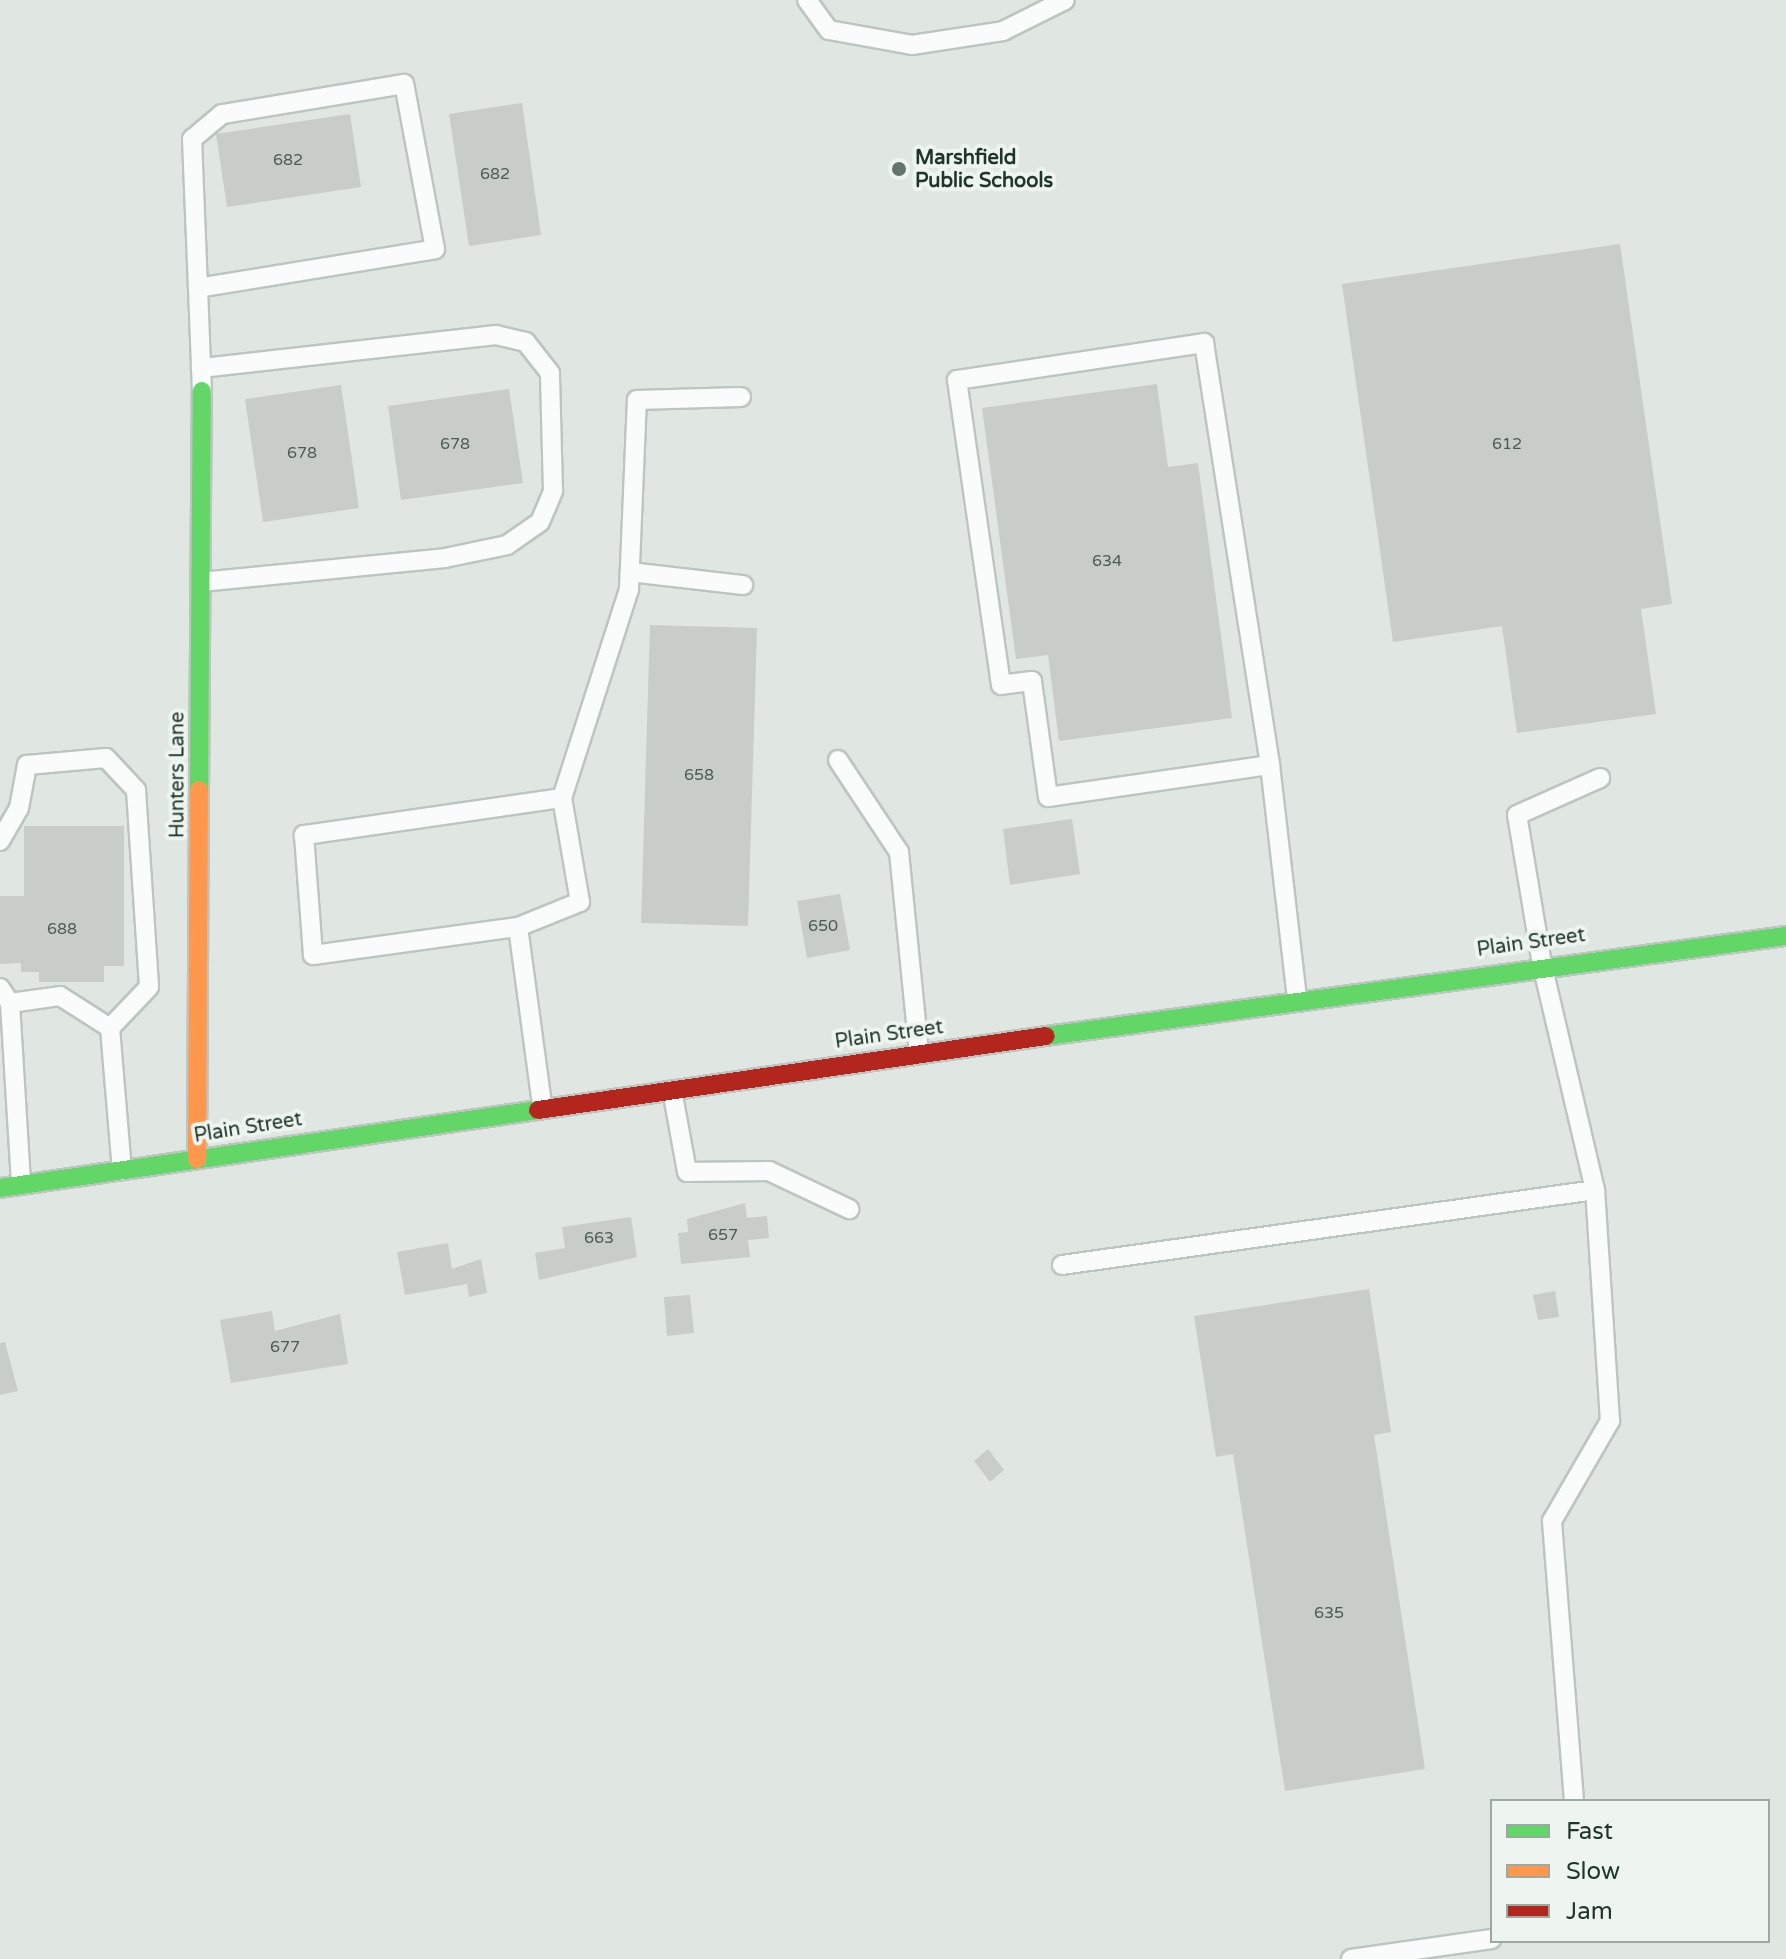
<!DOCTYPE html>
<style>
body{margin:0}
#map{position:relative;width:1786px;height:1959px;overflow:hidden;background:#e0e6e2;font-family:"Varela Round",sans-serif}
div>[style]{position:absolute}
.building>*{inset:0;background:#c8cdca}
.roads{filter:drop-shadow(2px 0 #bdc5c0) drop-shadow(-2px 0 #bdc5c0) drop-shadow(0 2px #bdc5c0) drop-shadow(0 -2px #bdc5c0)}
.lane>*{height:18px;margin:-9px;padding:0 9px;transform-origin:9px;border-radius:9px;background:#fafbfb}
.fast>*{height:18px;margin:-9px;padding:0 9px;transform-origin:9px;border-radius:9px;background:#63d668}
.slow>*{height:18px;margin:-9px;padding:0 9px;transform-origin:9px;border-radius:9px;background:#ff974d}
.jam>*{height:18px;margin:-9px;padding:0 9px;transform-origin:9px;border-radius:9px;background:#b3261e}
.dots>*{width:22px;height:22px;translate:-50% -50%;box-sizing:border-box;border:4px solid #eef5f0;border-radius:50%}
span{translate:-50% -50%;white-space:nowrap;text-align:center;line-height:1.15;-webkit-text-stroke:8px #eef5f0;paint-order:stroke}
.number-label{font-size:16px;color:#4c5c54}
.number-label span{-webkit-text-stroke-width:0}
.poi-label{font-size:20px;color:#21362b;font-weight:700}
.left{translate:0 -50%;text-align:left}
.street-label{font-size:20px;color:#21362b}
.legend{position:absolute;left:1490px;top:1799px;width:280px;height:144px;box-sizing:border-box;background:#eef5f0;border:2px solid #9ca9a1;margin:0;padding:10px 14px;list-style:none;font-size:24px;color:#21362b}
.legend li{display:flex;align-items:center;gap:16px;height:40px}
.legend b{width:40px;border:2px solid #9ca9a1}
</style>
<div id="map">
<div class="building">
<i style="clip-path:polygon(522px 103px,541px 235px,469px 246px,449px 114px)"></i>
<i style="clip-path:polygon(350px 114px,361px 187px,227px 207px,216px 134px)"></i>
<i style="clip-path:polygon(1620px 244px,1672px 604px,1641px 609px,1656px 714px,1517px 733px,1502px 626px,1393px 642px,1342px 284px)"></i>
<i style="clip-path:polygon(1157px 384px,1168px 467px,1198px 463px,1232px 718px,1059px 741px,1048px 655px,1016px 659px,982px 408px)"></i>
<i style="clip-path:polygon(341px 385px,359px 508px,263px 522px,245px 399px)"></i>
<i style="clip-path:polygon(509px 389px,523px 483px,401px 500px,388px 406px)"></i>
<i style="clip-path:polygon(650px 625px,757px 628px,748px 926px,641px 923px)"></i>
<i style="clip-path:polygon(1072px 819px,1080px 874px,1010px 885px,1003px 829px)"></i>
<i style="clip-path:polygon(24px 826px,124px 826px,124px 966px,104px 966px,104px 982px,39px 982px,39px 972px,21px 972px,21px 963px,0 964px,0 896px,24px 896px)"></i>
<i style="clip-path:polygon(840px 894px,850px 950px,807px 958px,797px 901px)"></i>
<i style="clip-path:polygon(745px 1203px,747px 1218px,767px 1216px,769px 1238px,748px 1240px,750px 1257px,681px 1264px,678px 1233px,688px 1232px,687px 1219px)"></i>
<i style="clip-path:polygon(631px 1217px,637px 1257px,539px 1280px,535px 1253px,565px 1248px,562px 1227px)"></i>
<i style="clip-path:polygon(448px 1243px,452px 1269px,481px 1259px,487px 1293px,469px 1297px,467px 1284px,405px 1295px,397px 1252px)"></i>
<i style="clip-path:polygon(1369px 1289px,1391px 1432px,1374px 1435px,1425px 1769px,1285px 1791px,1233px 1454px,1216px 1457px,1194px 1316px)"></i>
<i style="clip-path:polygon(1555px 1291px,1559px 1317px,1538px 1320px,1533px 1295px)"></i>
<i style="clip-path:polygon(690px 1295px,694px 1333px,667px 1336px,664px 1297px)"></i>
<i style="clip-path:polygon(272px 1311px,275px 1331px,340px 1314px,348px 1364px,231px 1383px,220px 1320px)"></i>
<i style="clip-path:polygon(5px 1342px,18px 1391px,0 1395px,0 1343px)"></i>
<i style="clip-path:polygon(988px 1449px,1004px 1470px,990px 1482px,974px 1461px)"></i>
</div>
<div class="roads">
<div class="lane">
<i style="left:807px;top:0;width:37px;rotate:54deg"></i>
<i style="left:829px;top:30px;width:84px;rotate:10.2deg"></i>
<i style="left:912px;top:45px;width:92px;rotate:-8.7deg"></i>
<i style="left:1003px;top:31px;width:69px;rotate:-26.6deg"></i>
<i style="left:198px;top:288px;width:240px;rotate:-9.3deg"></i>
<i style="left:435px;top:249px;width:168px;rotate:-100.6deg"></i>
<i style="left:404px;top:84px;width:184px;rotate:170.6deg"></i>
<i style="left:222px;top:114px;width:39px;rotate:140deg"></i>
<i style="left:192px;top:139px;width:149px;rotate:87.7deg"></i>
<i style="left:198px;top:288px;width:103px;rotate:87.8deg"></i>
<i style="left:630px;top:572px;width:114px;rotate:6.6deg"></i>
<i style="left:201px;top:582px;width:245px;rotate:-5.6deg"></i>
<i style="left:445px;top:558px;width:63px;rotate:-11.8deg"></i>
<i style="left:507px;top:545px;width:40px;rotate:-34.9deg"></i>
<i style="left:540px;top:522px;width:34px;rotate:-67deg"></i>
<i style="left:553px;top:491px;width:118px;rotate:-91.5deg"></i>
<i style="left:550px;top:373px;width:39px;rotate:-128deg"></i>
<i style="left:526px;top:342px;width:31px;rotate:-167deg"></i>
<i style="left:496px;top:335px;width:297px;rotate:173.6deg"></i>
<i style="left:838px;top:760px;width:110px;rotate:56.5deg"></i>
<i style="left:899px;top:852px;width:202px;rotate:84.3deg"></i>
<i style="left:1270px;top:765px;width:224px;rotate:171.8deg"></i>
<i style="left:1048px;top:797px;width:117px;rotate:-97.9deg"></i>
<i style="left:1032px;top:681px;width:31px;rotate:173deg"></i>
<i style="left:1001px;top:685px;width:308px;rotate:-98.2deg"></i>
<i style="left:957px;top:380px;width:250px;rotate:-8.5deg"></i>
<i style="left:1204px;top:343px;width:427px;rotate:81.1deg"></i>
<i style="left:1270px;top:765px;width:236px;rotate:83.4deg"></i>
<i style="left:562px;top:798px;width:219px;rotate:-72.2deg"></i>
<i style="left:629px;top:589px;width:189px;rotate:-87.6deg"></i>
<i style="left:637px;top:400px;width:104px;rotate:-1.7deg"></i>
<i style="left:0;top:841px;width:38px;rotate:-60deg"></i>
<i style="left:19px;top:808px;width:44px;rotate:-79.5deg"></i>
<i style="left:27px;top:765px;width:79px;rotate:-5.1deg"></i>
<i style="left:106px;top:758px;width:44px;rotate:46.8deg"></i>
<i style="left:136px;top:790px;width:197px;rotate:86.2deg"></i>
<i style="left:149px;top:987px;width:57px;rotate:133.6deg"></i>
<i style="left:110px;top:1028px;width:143px;rotate:85.2deg"></i>
<i style="left:518px;top:927px;width:67px;rotate:-22deg"></i>
<i style="left:580px;top:902px;width:106px;rotate:-99.8deg"></i>
<i style="left:562px;top:798px;width:261px;rotate:171.8deg"></i>
<i style="left:304px;top:835px;width:120px;rotate:85.7deg"></i>
<i style="left:313px;top:955px;width:207px;rotate:-7.8deg"></i>
<i style="left:518px;top:927px;width:180px;rotate:82.3deg"></i>
<i style="left:0;top:988px;width:18px;rotate:56deg"></i>
<i style="left:10px;top:1003px;width:182px;rotate:86.5deg"></i>
<i style="left:10px;top:1003px;width:50px;rotate:-8deg"></i>
<i style="left:60px;top:996px;width:59px;rotate:32.6deg"></i>
<i style="left:672px;top:1090px;width:83px;rotate:79.6deg"></i>
<i style="left:687px;top:1172px;width:82px;rotate:-0.7deg"></i>
<i style="left:769px;top:1171px;width:89px;rotate:25.4deg"></i>
<i style="left:1062px;top:1265px;width:538px;rotate:-8.01deg"></i>
<i style="left:1574px;top:1801px;width:281px;rotate:-94.5deg"></i>
<i style="left:1552px;top:1521px;width:116px;rotate:-59.9deg"></i>
<i style="left:1610px;top:1421px;width:231px;rotate:-93.7deg"></i>
<i style="left:1595px;top:1190px;width:232px;rotate:-103.2deg"></i>
<i style="left:1542px;top:964px;width:151px;rotate:-99.5deg"></i>
<i style="left:1517px;top:815px;width:91px;rotate:-24deg"></i>
<i style="left:1351px;top:1959px;width:142px;rotate:-8.1deg"></i>
</div>
<div class="fast">
<i style="left:199px;top:790px;width:399px;rotate:-89.6deg"></i>
<i style="left:1046px;top:1036px;width:747px;rotate:-7.7deg"></i>
<i style="left:0;top:1188px;width:544px;rotate:-8.25deg"></i>
</div>
<div class="slow">
<i style="left:197px;top:1159px;width:369px;rotate:-89.7deg"></i>
</div>
<div class="jam">
<i style="left:538px;top:1110px;width:513px;rotate:-8.29deg"></i>
</div>
</div>
<div class="dots">
<i style="left:899px;top:169px;background:#64746b"></i>
</div>
<div class="number-label">
<span style="left:288px;top:160px">682</span>
<span style="left:495px;top:174px">682</span>
<span style="left:455px;top:444px">678</span>
<span style="left:1507px;top:444px">612</span>
<span style="left:302px;top:453px">678</span>
<span style="left:1107px;top:561px">634</span>
<span style="left:699px;top:775px">658</span>
<span style="left:823px;top:926px">650</span>
<span style="left:62px;top:929px">688</span>
<span style="left:723px;top:1235px">657</span>
<span style="left:599px;top:1238px">663</span>
<span style="left:285px;top:1347px">677</span>
<span style="left:1329px;top:1613px">635</span>
</div>
<div class="poi-label">
<span class="left" style="left:915px;top:170px">Marshfield<br>Public Schools</span>
</div>
<div class="street-label">
<span style="left:178px;top:775px;rotate:-90deg">Hunters Lane</span>
<span style="left:1531px;top:943px;rotate:-8deg">Plain Street</span>
<span style="left:889px;top:1035px;rotate:-8deg">Plain Street</span>
<span style="left:248px;top:1128px;rotate:-9deg">Plain Street</span>
</div>
<ul class="legend">
<li><b style="height:10px;background:#63d668"></b>Fast</li>
<li><b style="height:10px;background:#ff974d"></b>Slow</li>
<li><b style="height:10px;background:#b3261e"></b>Jam</li>
</ul>
</div>
